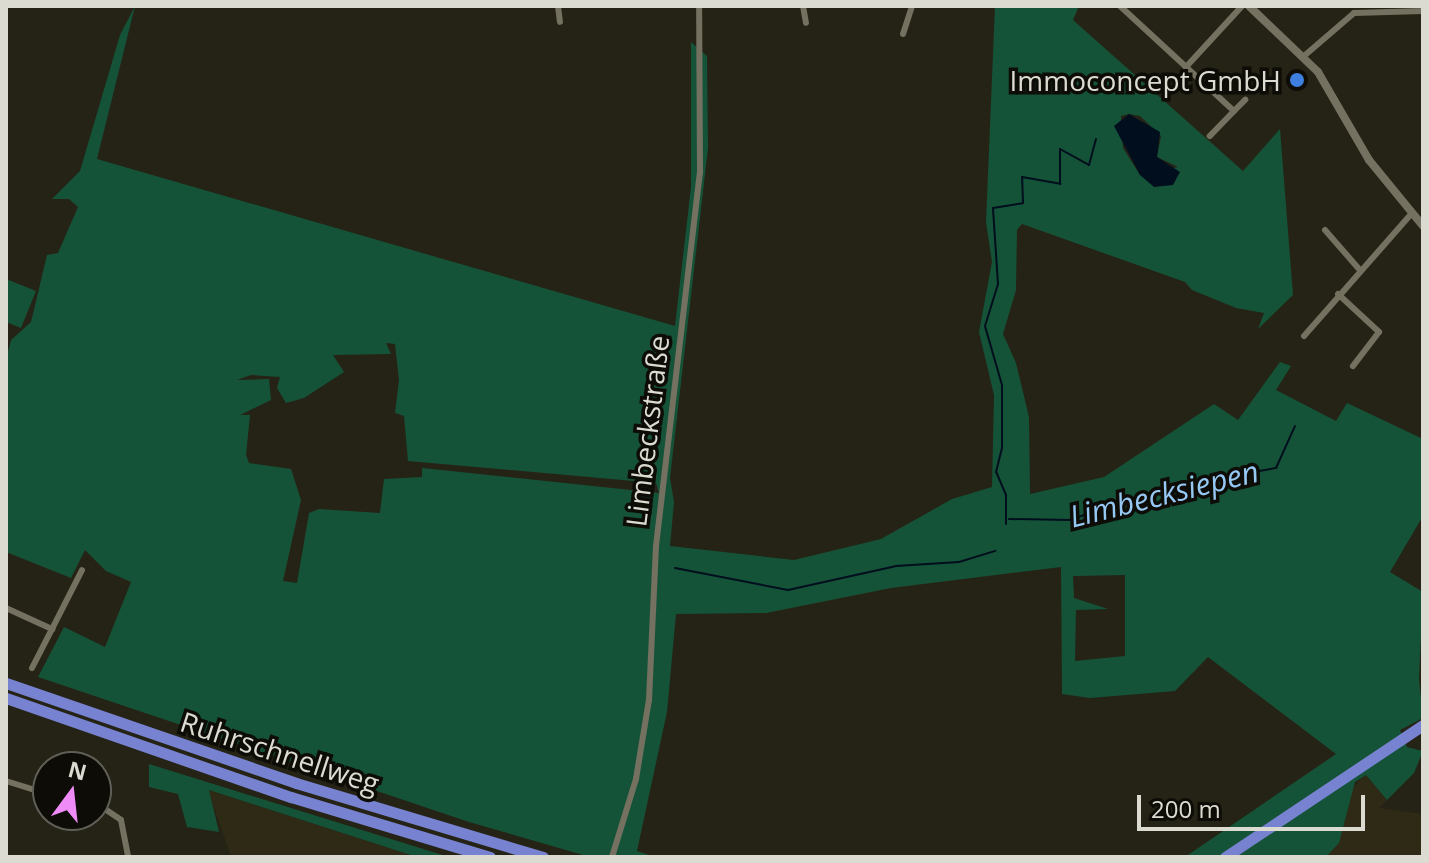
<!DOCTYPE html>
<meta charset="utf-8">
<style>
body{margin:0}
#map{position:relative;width:1429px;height:863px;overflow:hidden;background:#252315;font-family:"Open Sans",sans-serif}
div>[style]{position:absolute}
.built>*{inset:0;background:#2e2a15}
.green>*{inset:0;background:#155338}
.water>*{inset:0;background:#000e1d}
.stream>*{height:2px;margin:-1px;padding:0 1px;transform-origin:1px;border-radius:1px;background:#000e1d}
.minor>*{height:6px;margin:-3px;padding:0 3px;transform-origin:3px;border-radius:3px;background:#747161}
.tertiary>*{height:8px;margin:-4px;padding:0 4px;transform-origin:4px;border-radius:4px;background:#747161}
.motorway>*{height:11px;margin:-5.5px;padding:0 5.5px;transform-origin:5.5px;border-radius:5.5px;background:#7782d1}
.dots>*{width:22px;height:22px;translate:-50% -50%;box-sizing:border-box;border:4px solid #0d0c06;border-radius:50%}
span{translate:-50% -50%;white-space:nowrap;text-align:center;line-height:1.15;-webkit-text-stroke:7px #0d0c06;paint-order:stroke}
.poi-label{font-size:28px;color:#dcdbd1}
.right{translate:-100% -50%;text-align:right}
.street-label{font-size:28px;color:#dcdbd1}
.water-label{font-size:30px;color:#96c8f4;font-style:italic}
.frame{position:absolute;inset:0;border:8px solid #dcdbd1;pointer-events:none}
.north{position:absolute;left:32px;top:751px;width:80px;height:80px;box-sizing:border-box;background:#0d0c06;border:2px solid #605f57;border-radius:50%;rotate:15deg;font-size:22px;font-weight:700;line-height:32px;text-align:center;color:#dcdbd1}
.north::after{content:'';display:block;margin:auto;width:28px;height:36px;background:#ef8bf6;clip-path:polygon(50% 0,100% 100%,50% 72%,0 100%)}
.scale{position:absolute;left:1137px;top:795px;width:228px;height:36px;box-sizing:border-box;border:4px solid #dcdbd1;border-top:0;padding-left:10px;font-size:24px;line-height:28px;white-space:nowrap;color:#dcdbd1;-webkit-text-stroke:6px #0d0c06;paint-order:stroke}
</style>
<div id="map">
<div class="built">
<i style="clip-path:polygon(1365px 774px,1387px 800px,1379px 808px,1423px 814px,1423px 857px,1309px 857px,1338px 843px,1349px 793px)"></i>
<i style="clip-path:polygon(208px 790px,417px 857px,231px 857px)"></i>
</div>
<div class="green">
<i style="clip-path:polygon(evenodd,135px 6px,97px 159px,675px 326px,691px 187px,691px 42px,707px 56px,708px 148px,670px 478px,674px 502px,670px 546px,794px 560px,881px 539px,952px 499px,992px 487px,994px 395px,979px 332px,992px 262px,986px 222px,995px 6px,1079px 6px,1073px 20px,1243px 171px,1280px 129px,1293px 295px,1258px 329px,1264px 313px,1236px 308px,1192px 290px,1185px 282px,1022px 224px,1017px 230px,1016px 290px,1003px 334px,1016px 363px,1029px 417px,1030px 494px,1104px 477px,1214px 404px,1238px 420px,1280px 362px,1291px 366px,1276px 390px,1336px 421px,1347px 403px,1423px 439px,1423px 516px,1390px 572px,1423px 592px,1419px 679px,1423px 718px,1400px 730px,1407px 747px,1423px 751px,1414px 773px,1387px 800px,1366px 775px,1355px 782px,1339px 843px,1326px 857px,1185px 857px,1336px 754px,1208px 657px,1175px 691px,1090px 698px,1062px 694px,1061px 567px,891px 588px,766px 613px,676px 614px,667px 712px,637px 851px,655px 857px,590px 857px,469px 822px,38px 677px,64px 627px,105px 647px,131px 582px,106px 571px,85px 550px,71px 578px,6px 552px,6px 359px,11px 340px,31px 322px,47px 255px,58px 253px,78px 207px,69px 199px,52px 199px,80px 171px,120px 35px,135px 6px,1129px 114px,1140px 116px,1161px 136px,1157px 157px,1178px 167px,1140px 175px,1123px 148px,1121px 116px,1129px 114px,135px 6px,386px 343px,395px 344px,399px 380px,395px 413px,404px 416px,408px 461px,656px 483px,659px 493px,422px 468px,422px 477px,384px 479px,380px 513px,319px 509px,309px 513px,297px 583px,283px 581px,301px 500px,291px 469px,249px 463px,246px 455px,250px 415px,240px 415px,271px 400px,269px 379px,237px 380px,251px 375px,280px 377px,277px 388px,286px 403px,304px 398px,344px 372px,333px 355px,391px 354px,386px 343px,135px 6px,1125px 575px,1125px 656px,1075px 661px,1076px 610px,1108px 609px,1074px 598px,1073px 576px,1125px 575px)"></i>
<i style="clip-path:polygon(6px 279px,36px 291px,21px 328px,6px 322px)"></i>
<i style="clip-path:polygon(149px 764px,262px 799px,449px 857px,417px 857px,209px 790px,219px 832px,187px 827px,178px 794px,149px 787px)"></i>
</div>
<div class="water">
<i style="clip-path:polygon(1129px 114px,1160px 132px,1157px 157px,1180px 172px,1173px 185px,1154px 187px,1140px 175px,1114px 126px)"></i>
</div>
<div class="stream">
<i style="left:1009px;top:519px;width:60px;rotate:1deg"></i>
<i style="left:1069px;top:520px;width:105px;rotate:-18.3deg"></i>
<i style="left:1169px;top:487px;width:109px;rotate:-10.1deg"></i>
<i style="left:1276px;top:468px;width:46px;rotate:-65.7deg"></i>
<i style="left:1006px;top:524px;width:29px;rotate:-90deg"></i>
<i style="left:1006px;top:495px;width:25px;rotate:-113deg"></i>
<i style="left:996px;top:472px;width:25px;rotate:-76deg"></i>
<i style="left:1002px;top:448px;width:63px;rotate:-90deg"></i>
<i style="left:1002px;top:385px;width:61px;rotate:-106.1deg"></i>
<i style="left:985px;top:326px;width:44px;rotate:-72.8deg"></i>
<i style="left:998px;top:284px;width:76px;rotate:-93.8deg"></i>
<i style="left:993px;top:208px;width:30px;rotate:-9deg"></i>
<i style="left:1023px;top:203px;width:26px;rotate:-92deg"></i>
<i style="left:1022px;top:177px;width:39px;rotate:10deg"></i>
<i style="left:1060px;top:184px;width:35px;rotate:-90deg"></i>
<i style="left:1060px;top:149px;width:33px;rotate:29deg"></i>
<i style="left:1089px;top:165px;width:27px;rotate:-75deg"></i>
<i style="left:675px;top:568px;width:115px;rotate:11deg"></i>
<i style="left:788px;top:590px;width:111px;rotate:-12.5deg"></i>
<i style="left:896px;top:566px;width:63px;rotate:-3.6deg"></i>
<i style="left:959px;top:562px;width:38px;rotate:-17deg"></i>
</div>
<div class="minor">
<i style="left:558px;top:6px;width:16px;rotate:83deg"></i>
<i style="left:803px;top:6px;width:17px;rotate:80deg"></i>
<i style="left:1120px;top:6px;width:90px;rotate:42.7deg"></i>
<i style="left:1186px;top:67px;width:83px;rotate:-47.4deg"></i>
<i style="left:903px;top:34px;width:29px;rotate:-72deg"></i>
<i style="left:1304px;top:56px;width:66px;rotate:-40.7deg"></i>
<i style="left:1354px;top:13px;width:69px;rotate:-1.7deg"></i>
<i style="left:1186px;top:67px;width:65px;rotate:42.5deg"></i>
<i style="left:1234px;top:111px;width:35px;rotate:134deg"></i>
<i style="left:1234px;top:111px;width:16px;rotate:-45deg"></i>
<i style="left:1325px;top:230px;width:52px;rotate:48.9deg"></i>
<i style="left:1338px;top:294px;width:56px;rotate:42.8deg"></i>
<i style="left:1379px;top:332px;width:43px;rotate:127.4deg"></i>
<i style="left:1304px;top:336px;width:164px;rotate:-48.7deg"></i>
<i style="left:6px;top:608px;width:51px;rotate:24.5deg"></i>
<i style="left:52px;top:629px;width:66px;rotate:-63deg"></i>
<i style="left:32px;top:668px;width:44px;rotate:-62.9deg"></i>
<i style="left:6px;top:781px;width:44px;rotate:17.2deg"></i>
<i style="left:96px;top:803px;width:30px;rotate:34deg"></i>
<i style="left:121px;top:820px;width:38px;rotate:79deg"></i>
<i style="left:612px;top:857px;width:82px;rotate:-72.9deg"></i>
<i style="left:636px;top:779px;width:80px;rotate:-80.7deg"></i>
<i style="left:649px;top:700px;width:154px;rotate:-87.4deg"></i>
<i style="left:656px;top:546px;width:376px;rotate:-83.3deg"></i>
<i style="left:700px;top:173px;width:167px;rotate:-90.3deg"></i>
</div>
<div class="tertiary">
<i style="left:1249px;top:6px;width:95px;rotate:43.7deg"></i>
<i style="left:1318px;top:72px;width:102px;rotate:59.9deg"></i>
<i style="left:1369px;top:160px;width:85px;rotate:50.7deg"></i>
</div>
<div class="motorway">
<i style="left:6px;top:683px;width:307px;rotate:19deg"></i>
<i style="left:296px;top:783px;width:258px;rotate:16.7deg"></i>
<i style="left:6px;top:698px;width:302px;rotate:19.2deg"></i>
<i style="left:291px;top:797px;width:208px;rotate:16.8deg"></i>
<i style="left:1225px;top:857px;width:238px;rotate:-33.7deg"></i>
</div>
<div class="dots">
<i style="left:1297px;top:80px;background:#3f7fe0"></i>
</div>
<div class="poi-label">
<span class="right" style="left:1281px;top:80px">Immoconcept GmbH</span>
</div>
<div class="street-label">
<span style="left:647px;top:431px;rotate:-83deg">Limbeckstraße</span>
<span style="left:280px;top:752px;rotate:18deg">Ruhrschnellweg</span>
</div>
<div class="water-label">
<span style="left:1164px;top:494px;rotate:-14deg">Limbecksiepen</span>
</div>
<div class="frame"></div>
<div class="north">N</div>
<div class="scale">200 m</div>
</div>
